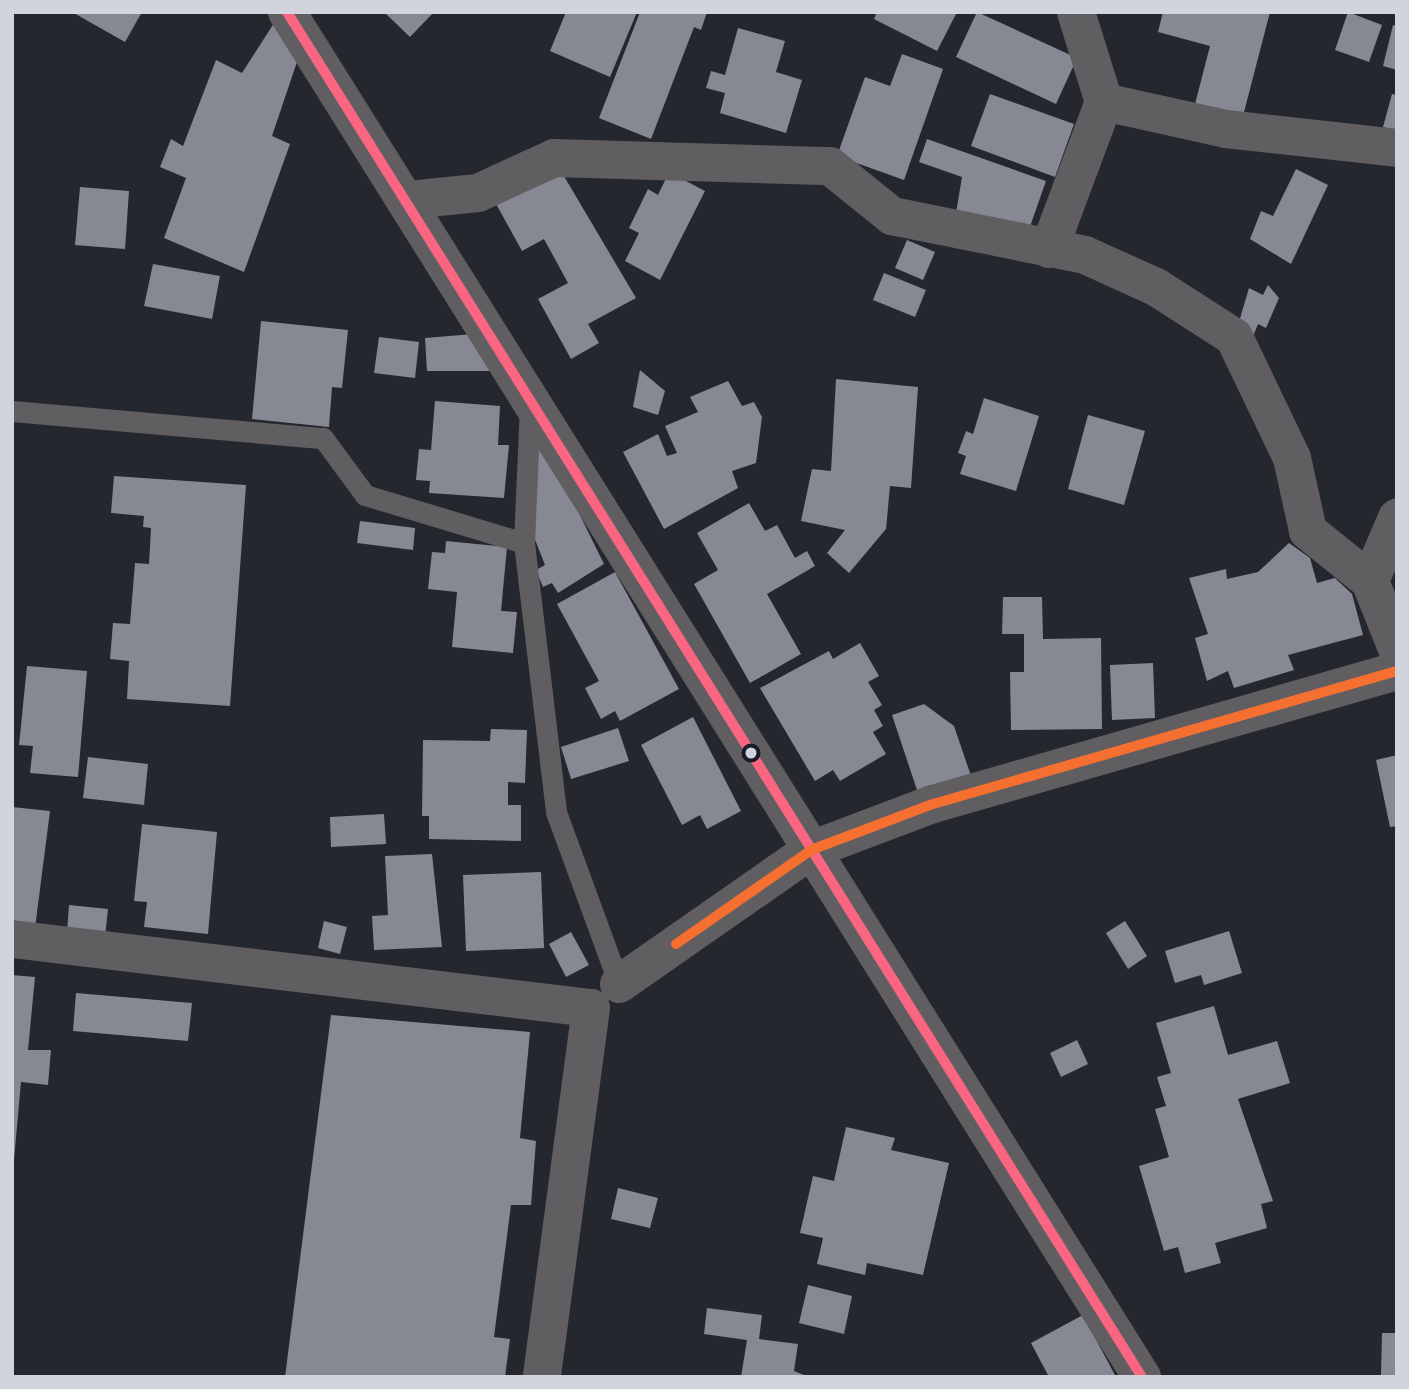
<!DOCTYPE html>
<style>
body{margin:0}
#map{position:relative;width:1409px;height:1389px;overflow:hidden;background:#25272e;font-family:Bitter,serif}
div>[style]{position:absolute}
.building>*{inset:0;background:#868994}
.service>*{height:21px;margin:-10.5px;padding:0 10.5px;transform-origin:10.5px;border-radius:10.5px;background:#605e61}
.minor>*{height:38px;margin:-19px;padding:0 19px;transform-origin:19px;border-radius:19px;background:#605e61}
.tertiary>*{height:38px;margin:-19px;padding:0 19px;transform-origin:19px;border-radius:19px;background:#605e61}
.bus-1>*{height:10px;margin:-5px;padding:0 5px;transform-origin:5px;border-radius:5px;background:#fa6682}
.bus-2>*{height:10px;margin:-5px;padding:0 5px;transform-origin:5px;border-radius:5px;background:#f46f30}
.dots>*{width:19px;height:19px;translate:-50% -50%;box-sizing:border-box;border:4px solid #181b28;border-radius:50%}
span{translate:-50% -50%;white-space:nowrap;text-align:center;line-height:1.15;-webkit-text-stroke:7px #181b28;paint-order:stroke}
.frame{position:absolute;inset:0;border:14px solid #d2d4dd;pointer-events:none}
</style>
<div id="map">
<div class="building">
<i style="clip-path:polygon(72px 12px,142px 12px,125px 42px)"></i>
<i style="clip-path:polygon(384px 12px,434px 12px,410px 37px)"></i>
<i style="clip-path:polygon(566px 12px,637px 12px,610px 77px,550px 51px)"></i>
<i style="clip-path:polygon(640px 12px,707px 12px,701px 30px,694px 27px,651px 139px,599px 118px)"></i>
<i style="clip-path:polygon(877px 12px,957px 12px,937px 51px,874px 19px)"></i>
<i style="clip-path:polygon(977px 12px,1077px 58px,1056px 104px,956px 57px)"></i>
<i style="clip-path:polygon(1163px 12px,1270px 12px,1243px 116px,1195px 104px,1210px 46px,1158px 32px)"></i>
<i style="clip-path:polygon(1348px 12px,1382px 25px,1369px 62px,1335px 50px)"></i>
<i style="clip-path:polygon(276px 20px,302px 47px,272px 136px,290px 144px,244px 272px,164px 238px,186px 178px,160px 167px,171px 139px,183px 146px,216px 60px,242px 73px)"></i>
<i style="clip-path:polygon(1393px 25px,1397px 26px,1397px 70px,1383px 66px)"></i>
<i style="clip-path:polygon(738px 28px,785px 41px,776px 72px,802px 80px,786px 133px,720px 113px,725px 93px,706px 88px,711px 71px,725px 75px)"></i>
<i style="clip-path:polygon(902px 54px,943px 69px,904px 180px,837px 156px,865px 77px,890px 86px)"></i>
<i style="clip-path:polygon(990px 94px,1074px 124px,1055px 177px,971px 146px)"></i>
<i style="clip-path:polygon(1392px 94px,1397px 95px,1397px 131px,1383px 127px)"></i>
<i style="clip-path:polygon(927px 139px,1046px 181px,1026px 238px,956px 213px,962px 177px,919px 162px)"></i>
<i style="clip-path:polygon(558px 166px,636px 298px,588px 324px,599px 343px,571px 359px,538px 299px,568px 283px,544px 239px,522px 251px,495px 202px)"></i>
<i style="clip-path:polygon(1296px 169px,1328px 185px,1291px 264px,1250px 239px,1261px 211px,1273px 216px)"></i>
<i style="clip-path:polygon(669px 172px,705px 191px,660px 280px,625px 261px,639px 233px,629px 228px,648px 189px,658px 195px)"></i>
<i style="clip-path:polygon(80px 187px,129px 191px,125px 249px,75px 245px)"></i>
<i style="clip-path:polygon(907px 240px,935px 252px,923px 280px,895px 268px)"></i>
<i style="clip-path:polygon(153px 264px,220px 276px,212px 319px,144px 306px)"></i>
<i style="clip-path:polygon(884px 273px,926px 290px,915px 317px,873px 300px)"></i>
<i style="clip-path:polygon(1268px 285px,1279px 298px,1266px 328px,1258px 324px,1252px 339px,1236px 332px,1249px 288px,1263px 295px)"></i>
<i style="clip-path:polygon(261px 321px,348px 330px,342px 388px,332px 387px,329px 427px,252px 419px)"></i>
<i style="clip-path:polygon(486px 333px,500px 371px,427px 371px,425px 338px)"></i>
<i style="clip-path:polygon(379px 337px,419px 342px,415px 378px,374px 373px)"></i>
<i style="clip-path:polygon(640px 370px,665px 391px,658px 415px,633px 407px)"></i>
<i style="clip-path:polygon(836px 379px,918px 387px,911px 488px,890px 486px,886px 529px,849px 573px,827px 553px,845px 530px,801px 521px,812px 469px,831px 471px)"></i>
<i style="clip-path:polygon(728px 381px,742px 406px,754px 402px,762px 417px,756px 463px,732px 471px,738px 488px,664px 529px,623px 452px,658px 434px,667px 456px,677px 453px,665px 426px,698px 412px,690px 397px)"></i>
<i style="clip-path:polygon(984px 398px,1039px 416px,1016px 491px,960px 474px,966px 456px,958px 453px,966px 431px,973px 434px)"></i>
<i style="clip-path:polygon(435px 401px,500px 406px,498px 445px,509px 445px,504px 498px,429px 493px,430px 481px,416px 480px,419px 449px,431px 450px)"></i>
<i style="clip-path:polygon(1088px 415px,1145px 431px,1124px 505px,1068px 489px)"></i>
<i style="clip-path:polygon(537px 428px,604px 564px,558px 593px,552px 583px,543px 587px,536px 570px,545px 565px,532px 532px)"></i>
<i style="clip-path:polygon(114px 476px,246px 485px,230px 706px,127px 699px,129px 661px,110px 659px,113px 623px,130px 624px,135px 563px,149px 564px,151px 528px,143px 527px,144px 516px,111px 513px)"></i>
<i style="clip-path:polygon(749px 503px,765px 531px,777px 525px,795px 558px,807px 551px,815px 566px,767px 594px,801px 654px,750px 683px,694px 584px,718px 570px,697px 533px)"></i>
<i style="clip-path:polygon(360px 521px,415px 528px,413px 550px,357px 543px)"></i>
<i style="clip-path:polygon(446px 541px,507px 547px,501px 611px,517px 612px,513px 653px,452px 647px,457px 592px,428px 589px,432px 552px,445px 553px)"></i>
<i style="clip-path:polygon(1289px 543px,1310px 558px,1317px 583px,1335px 578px,1352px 594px,1363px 635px,1288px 655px,1294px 670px,1234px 688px,1228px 671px,1207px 681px,1195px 638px,1208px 634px,1189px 578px,1226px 569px,1227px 579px,1258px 572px)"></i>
<i style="clip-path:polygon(615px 572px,679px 689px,620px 721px,615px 711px,601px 719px,585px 688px,599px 681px,557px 604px)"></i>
<i style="clip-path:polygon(1003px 597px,1042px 597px,1043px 639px,1101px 638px,1102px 729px,1011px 730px,1010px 672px,1024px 672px,1024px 634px,1002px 634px)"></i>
<i style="clip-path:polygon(860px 643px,879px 676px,868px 682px,882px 705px,874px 710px,883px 726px,873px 732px,886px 754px,840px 781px,833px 770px,815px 781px,760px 688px,829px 651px,833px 659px)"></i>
<i style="clip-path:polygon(1153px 663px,1155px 718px,1112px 720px,1110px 665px)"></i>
<i style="clip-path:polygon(27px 666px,87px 671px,78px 777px,30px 773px,33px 746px,19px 745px)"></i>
<i style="clip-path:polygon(924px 704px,954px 726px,971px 776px,918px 793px,892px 715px)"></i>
<i style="clip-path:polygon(693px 717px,741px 811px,707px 829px,700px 815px,682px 825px,641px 745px)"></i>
<i style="clip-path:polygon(618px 728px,629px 761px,571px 779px,561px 747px)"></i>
<i style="clip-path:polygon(491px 729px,527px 730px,525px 783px,508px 782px,508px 805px,521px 805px,521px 841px,429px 839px,429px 816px,422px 816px,423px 740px,490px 741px)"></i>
<i style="clip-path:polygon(1397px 755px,1397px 826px,1390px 827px,1376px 760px)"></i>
<i style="clip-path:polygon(88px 757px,148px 764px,144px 805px,83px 798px)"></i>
<i style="clip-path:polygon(12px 807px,50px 811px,35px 928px,12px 925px)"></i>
<i style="clip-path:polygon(384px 814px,386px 844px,331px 847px,330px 817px)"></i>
<i style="clip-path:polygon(142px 824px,217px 832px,208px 934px,144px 927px,147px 902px,134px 901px)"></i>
<i style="clip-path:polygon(432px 854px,442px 947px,374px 950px,372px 916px,388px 915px,385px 856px)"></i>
<i style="clip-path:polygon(541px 872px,544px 948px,466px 951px,463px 875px)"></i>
<i style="clip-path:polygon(69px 905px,108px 909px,105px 937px,67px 933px)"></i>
<i style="clip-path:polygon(324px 921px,347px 927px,340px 954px,318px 948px)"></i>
<i style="clip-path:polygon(1125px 921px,1147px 956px,1128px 969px,1106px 933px)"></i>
<i style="clip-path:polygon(1229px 931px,1242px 973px,1204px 985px,1201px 975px,1175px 983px,1165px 951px)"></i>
<i style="clip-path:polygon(571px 932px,589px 965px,566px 977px,549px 944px)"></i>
<i style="clip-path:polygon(12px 975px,35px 977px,28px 1050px,51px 1050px,48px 1085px,21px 1082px,14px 1160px)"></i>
<i style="clip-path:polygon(76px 993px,192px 1003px,188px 1041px,73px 1031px)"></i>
<i style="clip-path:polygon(1214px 1006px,1228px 1055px,1277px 1041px,1290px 1083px,1238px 1099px,1273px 1201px,1261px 1204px,1267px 1228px,1215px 1243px,1221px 1263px,1185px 1273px,1178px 1247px,1164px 1251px,1139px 1166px,1169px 1157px,1155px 1109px,1166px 1106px,1157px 1077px,1171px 1073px,1156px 1023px)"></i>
<i style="clip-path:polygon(331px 1015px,530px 1032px,520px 1138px,536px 1141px,531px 1205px,511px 1205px,494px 1337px,510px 1339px,505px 1377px,285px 1377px)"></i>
<i style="clip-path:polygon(1077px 1040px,1088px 1064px,1061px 1077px,1050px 1053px)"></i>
<i style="clip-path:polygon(846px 1127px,895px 1138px,891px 1150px,949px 1163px,923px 1275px,867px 1263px,865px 1275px,817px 1264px,823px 1238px,800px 1233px,813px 1176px,834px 1181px)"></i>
<i style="clip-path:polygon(618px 1188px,658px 1198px,650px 1228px,611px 1219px)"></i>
<i style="clip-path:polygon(808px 1285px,852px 1296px,844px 1334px,799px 1323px)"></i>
<i style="clip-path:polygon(707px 1308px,762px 1315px,759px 1339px,798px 1344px,794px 1371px,809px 1377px,741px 1377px,747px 1340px,704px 1334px)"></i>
<i style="clip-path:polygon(1083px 1315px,1116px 1377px,1049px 1377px,1031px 1343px)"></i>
<i style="clip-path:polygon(1382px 1333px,1397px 1333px,1397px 1377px,1381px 1376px)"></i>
</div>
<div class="service">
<i style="left:530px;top:405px;width:138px;rotate:92.5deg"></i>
<i style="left:524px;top:543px;width:271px;rotate:83.2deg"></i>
<i style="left:556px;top:812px;width:183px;rotate:69.9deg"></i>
<i style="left:12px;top:411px;width:312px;rotate:5deg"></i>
<i style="left:323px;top:438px;width:71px;rotate:53.6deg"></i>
<i style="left:365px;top:495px;width:166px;rotate:16.8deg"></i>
</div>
<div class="minor">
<i style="left:1104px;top:102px;width:125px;rotate:12.5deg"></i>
<i style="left:1226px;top:129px;width:172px;rotate:6.3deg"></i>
<i style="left:409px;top:200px;width:69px;rotate:-5.8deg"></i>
<i style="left:478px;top:193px;width:84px;rotate:-24.7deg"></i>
<i style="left:554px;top:158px;width:276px;rotate:1.7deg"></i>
<i style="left:830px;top:166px;width:80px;rotate:38.9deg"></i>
<i style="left:892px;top:216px;width:197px;rotate:11.4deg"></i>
<i style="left:1085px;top:255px;width:78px;rotate:24.3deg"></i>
<i style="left:1156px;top:287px;width:93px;rotate:32.7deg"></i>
<i style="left:1234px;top:337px;width:134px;rotate:64.4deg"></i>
<i style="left:1292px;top:458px;width:75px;rotate:77.6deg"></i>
<i style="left:1308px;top:531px;width:80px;rotate:38.9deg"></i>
<i style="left:1370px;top:581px;width:73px;rotate:68.3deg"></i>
<i style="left:1049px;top:249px;width:157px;rotate:-69.5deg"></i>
<i style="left:1104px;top:102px;width:94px;rotate:-107.3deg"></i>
<i style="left:1370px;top:581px;width:69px;rotate:-66.8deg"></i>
<i style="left:12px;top:939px;width:583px;rotate:6.8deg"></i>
<i style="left:591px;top:1008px;width:372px;rotate:97.6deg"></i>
</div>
<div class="tertiary">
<i style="left:287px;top:12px;width:1611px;rotate:57.94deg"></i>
<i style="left:619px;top:984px;width:234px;rotate:-34.9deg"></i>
<i style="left:811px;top:850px;width:130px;rotate:-20.7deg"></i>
<i style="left:933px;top:804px;width:483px;rotate:-16deg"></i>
</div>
<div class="bus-1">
<i style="left:287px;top:12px;width:1611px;rotate:57.94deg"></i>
</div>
<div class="bus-2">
<i style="left:676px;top:944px;width:165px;rotate:-34.8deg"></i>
<i style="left:811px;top:850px;width:130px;rotate:-20.7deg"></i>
<i style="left:933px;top:804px;width:483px;rotate:-16deg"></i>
</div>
<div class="dots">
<i style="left:751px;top:753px;background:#d2d4dd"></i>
</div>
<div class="frame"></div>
</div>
